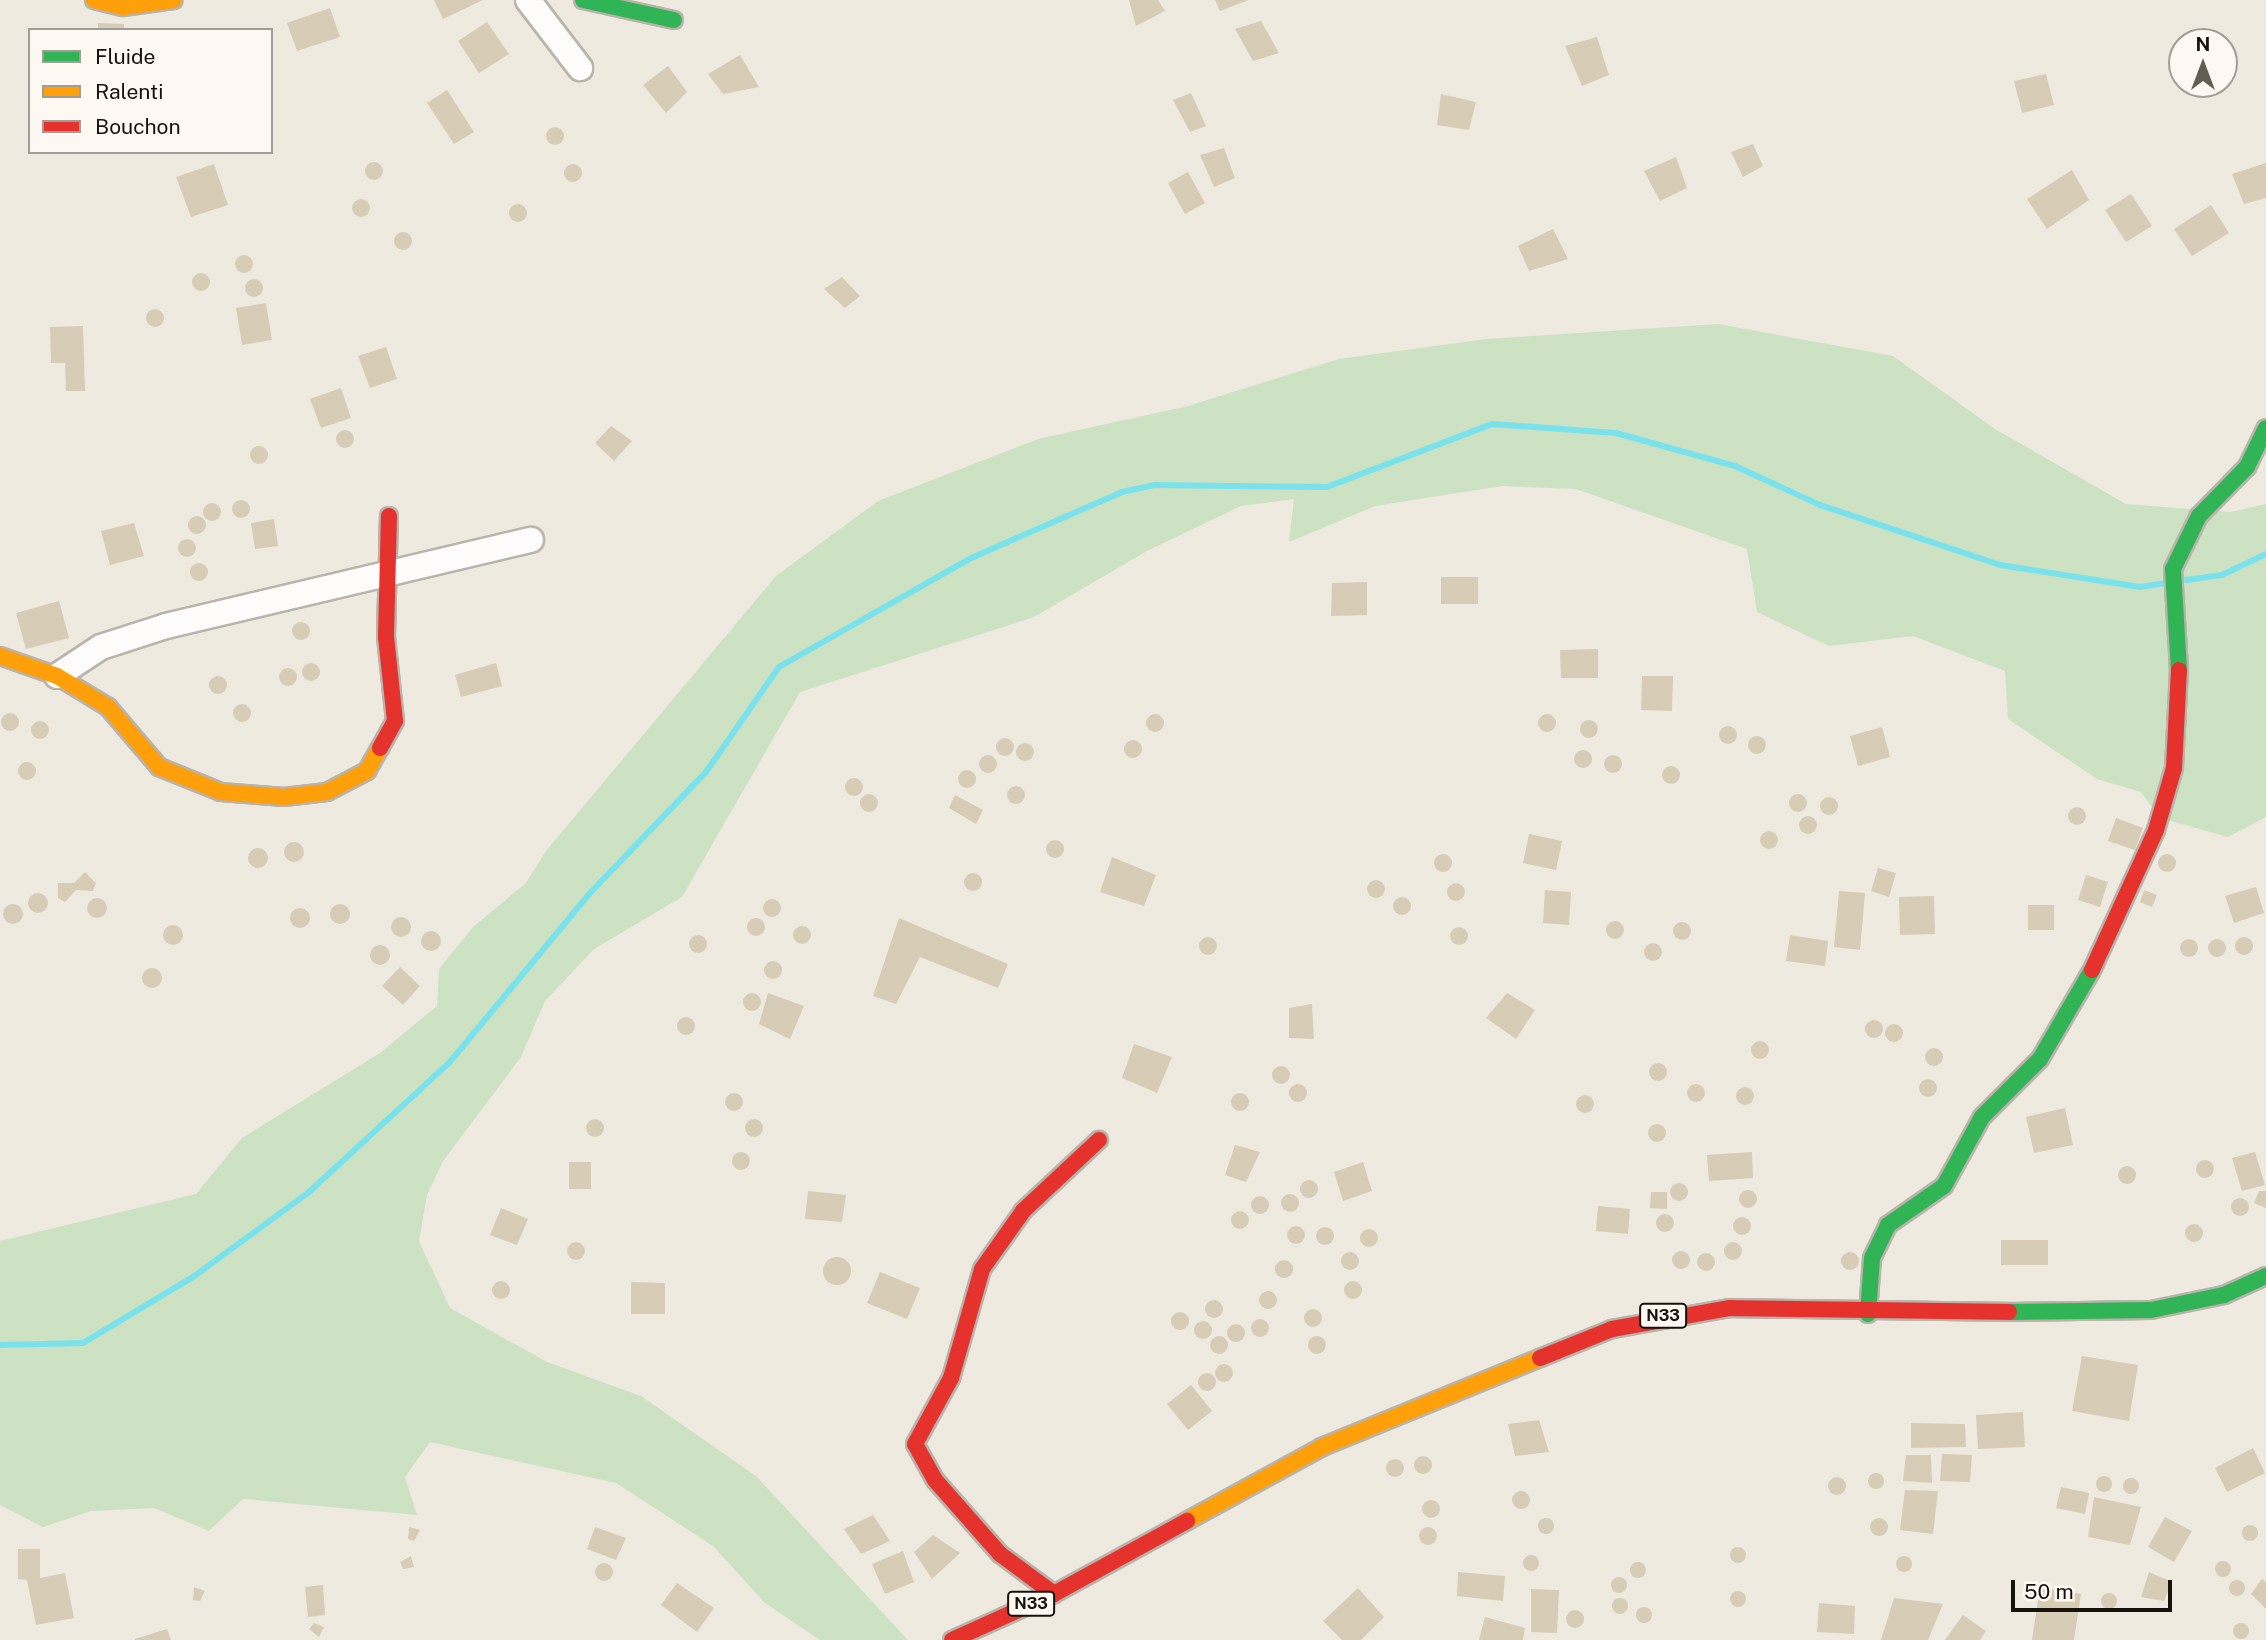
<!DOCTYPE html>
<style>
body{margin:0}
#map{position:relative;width:2266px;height:1640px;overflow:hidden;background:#efeae0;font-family:"Public Sans",sans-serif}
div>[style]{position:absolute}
.green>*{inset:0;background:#cce2c2}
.stream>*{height:6px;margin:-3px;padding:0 3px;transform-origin:3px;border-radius:3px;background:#79e2ed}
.building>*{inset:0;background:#d7ccb5}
.round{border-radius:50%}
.roads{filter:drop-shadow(2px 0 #b8b4ac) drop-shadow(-2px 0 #b8b4ac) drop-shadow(0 2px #b8b4ac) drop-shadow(0 -2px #b8b4ac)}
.street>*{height:24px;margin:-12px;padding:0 12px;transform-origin:12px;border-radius:12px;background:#fdfcfa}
.fast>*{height:16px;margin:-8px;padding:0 8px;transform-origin:8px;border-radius:8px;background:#30b455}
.slow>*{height:16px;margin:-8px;padding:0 8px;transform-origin:8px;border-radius:8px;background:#ff9f0a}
.jam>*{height:16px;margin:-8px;padding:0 8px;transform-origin:8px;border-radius:8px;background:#e5322d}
span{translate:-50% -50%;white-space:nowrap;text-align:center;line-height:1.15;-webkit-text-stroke:7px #fdf9f2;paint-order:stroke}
.shield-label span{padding:2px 5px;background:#fdf9f2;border:2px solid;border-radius:5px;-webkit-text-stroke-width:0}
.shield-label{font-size:16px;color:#16120c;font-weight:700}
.legend{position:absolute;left:28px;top:28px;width:245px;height:126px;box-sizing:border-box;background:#fdf9f2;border:2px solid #a19d96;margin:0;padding:9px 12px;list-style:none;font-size:21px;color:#16120c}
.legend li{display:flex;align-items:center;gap:14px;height:35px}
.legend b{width:35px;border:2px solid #a19d96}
.north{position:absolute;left:2168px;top:28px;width:70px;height:70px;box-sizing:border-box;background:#fdf9f2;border:2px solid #a19d96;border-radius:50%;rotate:0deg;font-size:19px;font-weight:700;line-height:28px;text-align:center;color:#16120c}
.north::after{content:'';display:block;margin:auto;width:24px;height:32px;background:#625e56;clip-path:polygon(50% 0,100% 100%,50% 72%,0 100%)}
.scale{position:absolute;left:2011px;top:1580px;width:161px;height:32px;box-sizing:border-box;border:4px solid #16120c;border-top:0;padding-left:9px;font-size:21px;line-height:24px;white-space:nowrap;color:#16120c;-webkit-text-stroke:5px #fdf9f2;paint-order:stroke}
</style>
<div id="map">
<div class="green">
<i style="clip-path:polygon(1718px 324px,1893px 356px,1995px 429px,2126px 504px,2231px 512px,2266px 504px,2266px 817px,2228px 837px,2160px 818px,2141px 792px,2097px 779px,2008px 719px,2005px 671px,1913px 636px,1829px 646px,1757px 612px,1747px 549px,1576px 489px,1502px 486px,1375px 506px,1289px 542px,1294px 499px,1241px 506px,1147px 551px,1034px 617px,800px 692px,682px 897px,594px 949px,545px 1001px,521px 1057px,443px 1161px,427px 1195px,419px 1241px,450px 1308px,547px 1362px,641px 1396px,756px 1476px,908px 1640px,820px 1640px,765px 1603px,713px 1546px,616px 1483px,430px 1442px,405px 1477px,417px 1515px,243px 1499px,209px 1531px,154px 1508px,91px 1511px,43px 1527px,0 1505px,0 1241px,196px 1194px,242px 1138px,380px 1053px,437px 1006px,439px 969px,473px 927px,526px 883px,546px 851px,776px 576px,878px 501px,1038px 439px,1188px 406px,1339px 359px,1487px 339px)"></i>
</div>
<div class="stream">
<i style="left:2186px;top:580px;width:36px;rotate:-8deg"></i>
<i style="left:2222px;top:575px;width:49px;rotate:-25.5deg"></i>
<i style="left:0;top:1345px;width:83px;rotate:-1.4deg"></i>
<i style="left:83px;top:1343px;width:128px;rotate:-31deg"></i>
<i style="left:193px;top:1277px;width:144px;rotate:-36.2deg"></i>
<i style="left:309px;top:1192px;width:190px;rotate:-42.7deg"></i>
<i style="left:449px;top:1063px;width:222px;rotate:-50.3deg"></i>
<i style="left:591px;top:892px;width:166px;rotate:-46.2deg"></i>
<i style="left:706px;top:772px;width:128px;rotate:-55.2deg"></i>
<i style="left:779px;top:667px;width:221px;rotate:-29.6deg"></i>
<i style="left:971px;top:558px;width:165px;rotate:-23.6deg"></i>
<i style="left:1122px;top:492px;width:34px;rotate:-12deg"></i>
<i style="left:1155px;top:485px;width:172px;rotate:0.7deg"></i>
<i style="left:1327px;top:487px;width:177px;rotate:-20.9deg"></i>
<i style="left:1492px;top:424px;width:124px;rotate:4.2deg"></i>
<i style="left:1616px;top:433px;width:123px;rotate:15.5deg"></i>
<i style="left:1735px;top:466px;width:94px;rotate:24.6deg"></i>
<i style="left:1820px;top:505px;width:190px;rotate:18.4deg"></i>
<i style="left:2000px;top:565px;width:142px;rotate:8.9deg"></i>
<i style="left:2140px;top:587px;width:25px;rotate:-9deg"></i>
</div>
<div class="building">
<i style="clip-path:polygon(434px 0,483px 0,443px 19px)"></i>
<i style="clip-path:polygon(1129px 0,1158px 0,1165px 11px,1136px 26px)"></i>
<i style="clip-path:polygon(1215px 0,1249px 0,1220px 11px)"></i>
<i style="clip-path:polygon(330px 8px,340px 37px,297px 51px,287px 23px)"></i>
<i style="clip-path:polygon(1261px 21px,1279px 53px,1253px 61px,1235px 29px)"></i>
<i style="clip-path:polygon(487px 22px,509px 54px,479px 73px,458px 41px)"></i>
<i style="clip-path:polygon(98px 23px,124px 24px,124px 30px,98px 30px)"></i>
<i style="clip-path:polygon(1597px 37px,1609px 75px,1582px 86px,1565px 46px)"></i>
<i style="clip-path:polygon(740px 55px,759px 87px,723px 94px,708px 74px)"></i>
<i style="clip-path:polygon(668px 66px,687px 92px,666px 113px,643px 85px)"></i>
<i style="clip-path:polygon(2046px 74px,2054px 105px,2022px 113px,2014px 81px)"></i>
<i style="clip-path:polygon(447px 90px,474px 132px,454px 144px,427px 103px)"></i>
<i style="clip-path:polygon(1191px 93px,1206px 126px,1190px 132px,1173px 100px)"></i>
<i style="clip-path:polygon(1441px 94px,1476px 102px,1469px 130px,1437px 125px)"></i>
<i class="round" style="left:546px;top:127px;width:18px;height:18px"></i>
<i style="clip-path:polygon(1753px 144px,1763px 166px,1743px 177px,1731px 152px)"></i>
<i style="clip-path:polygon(1224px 148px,1235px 178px,1214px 187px,1200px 155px)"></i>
<i style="clip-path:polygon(1676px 157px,1687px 188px,1660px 201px,1644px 171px)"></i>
<i class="round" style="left:365px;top:162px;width:18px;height:18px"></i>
<i style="clip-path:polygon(2266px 163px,2266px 198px,2244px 204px,2232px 174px)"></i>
<i style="clip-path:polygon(214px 164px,228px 205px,191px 217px,176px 177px)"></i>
<i class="round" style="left:564px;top:164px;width:18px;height:18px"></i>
<i style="clip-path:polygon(2072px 170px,2089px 200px,2047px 229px,2027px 199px)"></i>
<i style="clip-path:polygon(1188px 172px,1205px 203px,1185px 214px,1168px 183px)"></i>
<i style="clip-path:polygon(2131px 194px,2152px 226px,2126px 242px,2105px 210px)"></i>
<i class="round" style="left:352px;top:199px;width:18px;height:18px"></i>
<i class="round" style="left:509px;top:204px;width:18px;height:18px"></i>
<i style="clip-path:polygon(2211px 205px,2229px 233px,2192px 256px,2174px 229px)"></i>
<i style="clip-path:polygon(1553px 229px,1568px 259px,1529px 271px,1518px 246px)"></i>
<i class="round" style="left:394px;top:232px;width:18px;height:18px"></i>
<i class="round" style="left:235px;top:255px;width:18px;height:18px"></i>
<i class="round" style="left:192px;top:273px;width:18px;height:18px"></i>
<i style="clip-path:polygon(842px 277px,860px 296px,845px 308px,824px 289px)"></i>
<i class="round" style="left:245px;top:279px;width:18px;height:18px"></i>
<i style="clip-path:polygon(266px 303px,272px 340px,242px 345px,236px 308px)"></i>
<i class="round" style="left:146px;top:309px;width:18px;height:18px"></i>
<i style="clip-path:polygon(83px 326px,85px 391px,66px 391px,65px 363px,51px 363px,50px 327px)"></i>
<i style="clip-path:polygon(386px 347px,397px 379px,370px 388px,358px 356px)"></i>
<i style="clip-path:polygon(341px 388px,351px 418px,321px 428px,310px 399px)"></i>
<i style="clip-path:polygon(611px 426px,632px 441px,614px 461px,595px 443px)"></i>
<i class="round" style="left:336px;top:430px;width:18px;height:18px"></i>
<i class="round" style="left:250px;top:446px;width:18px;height:18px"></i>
<i class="round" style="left:232px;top:500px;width:18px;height:18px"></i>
<i class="round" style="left:203px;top:503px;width:18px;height:18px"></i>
<i class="round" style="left:188px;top:516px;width:18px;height:18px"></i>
<i style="clip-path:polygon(274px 519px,278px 546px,255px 549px,251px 523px)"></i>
<i style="clip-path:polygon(134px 523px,144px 556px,110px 565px,101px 531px)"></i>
<i class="round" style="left:178px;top:539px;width:18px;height:18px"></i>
<i class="round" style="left:190px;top:563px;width:18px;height:18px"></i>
<i style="clip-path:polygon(1441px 577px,1478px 577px,1478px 604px,1441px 604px)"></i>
<i style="clip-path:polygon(1367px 582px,1367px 615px,1331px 616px,1332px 583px)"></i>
<i style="clip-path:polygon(59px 601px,69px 638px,26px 649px,16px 613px)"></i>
<i class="round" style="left:292px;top:622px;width:18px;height:18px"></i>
<i style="clip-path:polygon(1598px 649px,1598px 678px,1561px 678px,1560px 650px)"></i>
<i style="clip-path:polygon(496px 663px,502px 686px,461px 697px,455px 675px)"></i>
<i class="round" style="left:302px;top:663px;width:18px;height:18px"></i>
<i class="round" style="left:279px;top:668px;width:18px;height:18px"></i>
<i style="clip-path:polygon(1642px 676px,1673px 676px,1672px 711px,1641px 710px)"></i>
<i class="round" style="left:209px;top:676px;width:18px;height:18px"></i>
<i class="round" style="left:233px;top:704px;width:18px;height:18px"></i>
<i class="round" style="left:1px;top:713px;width:18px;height:18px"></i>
<i class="round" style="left:1146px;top:714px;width:18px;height:18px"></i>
<i class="round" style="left:1538px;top:714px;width:18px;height:18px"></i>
<i class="round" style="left:1580px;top:720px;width:18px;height:18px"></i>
<i class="round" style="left:31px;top:721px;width:18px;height:18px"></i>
<i class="round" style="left:1719px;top:726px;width:18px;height:18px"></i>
<i style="clip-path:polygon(1882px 727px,1890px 757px,1858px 766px,1850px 736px)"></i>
<i class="round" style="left:1748px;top:736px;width:18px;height:18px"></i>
<i class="round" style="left:996px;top:738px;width:18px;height:18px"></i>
<i class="round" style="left:1124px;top:740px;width:18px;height:18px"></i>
<i class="round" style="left:1016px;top:743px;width:18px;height:18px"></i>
<i class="round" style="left:1574px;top:750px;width:18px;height:18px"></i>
<i class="round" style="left:979px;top:755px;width:18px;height:18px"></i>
<i class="round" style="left:1604px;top:755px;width:18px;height:18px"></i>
<i class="round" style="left:18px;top:762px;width:18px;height:18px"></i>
<i class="round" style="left:1662px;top:766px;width:18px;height:18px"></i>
<i class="round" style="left:958px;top:770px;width:18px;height:18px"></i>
<i class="round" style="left:845px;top:778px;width:18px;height:18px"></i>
<i class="round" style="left:1007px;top:786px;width:18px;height:18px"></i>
<i class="round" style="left:860px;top:794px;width:18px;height:18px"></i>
<i class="round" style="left:1789px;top:794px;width:18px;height:18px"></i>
<i style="clip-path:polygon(955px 795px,983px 810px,976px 824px,949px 808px)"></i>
<i class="round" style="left:1820px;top:797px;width:18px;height:18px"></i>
<i class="round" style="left:2068px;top:807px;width:18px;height:18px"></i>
<i class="round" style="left:1799px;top:816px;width:18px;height:18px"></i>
<i style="clip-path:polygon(2116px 818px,2143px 828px,2135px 850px,2108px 841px)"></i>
<i class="round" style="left:1760px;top:831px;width:18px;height:18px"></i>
<i style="clip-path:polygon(1529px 834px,1562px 841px,1556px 870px,1523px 863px)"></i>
<i class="round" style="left:1046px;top:840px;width:18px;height:18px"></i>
<i class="round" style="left:284px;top:842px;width:20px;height:20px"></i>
<i class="round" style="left:248px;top:848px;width:20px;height:20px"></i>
<i class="round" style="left:2158px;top:854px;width:18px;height:18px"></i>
<i class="round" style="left:1434px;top:854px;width:18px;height:18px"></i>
<i style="clip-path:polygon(1112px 857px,1156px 875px,1144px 906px,1100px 892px)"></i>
<i style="clip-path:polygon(1878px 868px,1896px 873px,1889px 897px,1871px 891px)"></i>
<i style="clip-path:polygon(85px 872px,96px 883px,93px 891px,76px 890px,65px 902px,58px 898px,58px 883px,74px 883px)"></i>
<i class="round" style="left:964px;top:873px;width:18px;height:18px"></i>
<i style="clip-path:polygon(2086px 875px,2108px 882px,2100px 907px,2078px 900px)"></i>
<i class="round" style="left:1367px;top:880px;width:18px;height:18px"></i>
<i class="round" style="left:1447px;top:883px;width:18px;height:18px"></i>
<i style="clip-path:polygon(2256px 887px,2264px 913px,2234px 923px,2225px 896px)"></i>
<i style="clip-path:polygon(1545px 890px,1571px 892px,1569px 925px,1543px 923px)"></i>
<i style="clip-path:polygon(2144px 890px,2157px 895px,2152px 907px,2140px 902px)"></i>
<i style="clip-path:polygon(1839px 891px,1865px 893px,1860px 950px,1834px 947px)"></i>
<i class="round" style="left:28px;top:893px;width:20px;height:20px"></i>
<i style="clip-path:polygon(1934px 896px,1935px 934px,1900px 935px,1899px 897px)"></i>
<i class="round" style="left:1393px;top:897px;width:18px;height:18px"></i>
<i class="round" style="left:87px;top:898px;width:20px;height:20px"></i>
<i class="round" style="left:763px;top:899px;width:18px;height:18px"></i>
<i class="round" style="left:3px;top:904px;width:20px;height:20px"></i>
<i class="round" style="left:330px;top:904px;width:20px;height:20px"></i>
<i style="clip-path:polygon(2028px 905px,2054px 905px,2054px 930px,2028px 930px)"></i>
<i class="round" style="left:290px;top:908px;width:20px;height:20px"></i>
<i class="round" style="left:391px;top:917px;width:20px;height:20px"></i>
<i style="clip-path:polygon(899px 918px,1008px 964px,998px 988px,920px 957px,896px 1004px,873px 996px)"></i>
<i class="round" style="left:747px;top:918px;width:18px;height:18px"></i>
<i class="round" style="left:1606px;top:921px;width:18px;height:18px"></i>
<i class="round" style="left:1673px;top:922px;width:18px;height:18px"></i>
<i class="round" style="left:163px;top:925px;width:20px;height:20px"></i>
<i class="round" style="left:793px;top:926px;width:18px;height:18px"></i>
<i class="round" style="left:1450px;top:927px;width:18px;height:18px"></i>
<i class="round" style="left:421px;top:931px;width:20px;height:20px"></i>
<i style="clip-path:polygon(1790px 935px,1828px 941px,1825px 966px,1786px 961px)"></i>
<i class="round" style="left:689px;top:935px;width:18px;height:18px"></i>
<i class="round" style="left:2235px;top:937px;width:18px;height:18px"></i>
<i class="round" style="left:1199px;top:937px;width:18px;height:18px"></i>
<i class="round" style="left:2208px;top:939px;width:18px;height:18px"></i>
<i class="round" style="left:2180px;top:939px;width:18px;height:18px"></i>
<i class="round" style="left:1644px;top:943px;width:18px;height:18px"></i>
<i class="round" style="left:370px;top:945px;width:20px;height:20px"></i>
<i class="round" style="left:764px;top:961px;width:18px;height:18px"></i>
<i style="clip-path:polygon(400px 967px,420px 986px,403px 1005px,382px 986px)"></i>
<i class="round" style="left:142px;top:968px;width:20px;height:20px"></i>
<i style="clip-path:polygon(768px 993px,804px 1006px,790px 1039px,759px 1024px)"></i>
<i style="clip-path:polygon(1507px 993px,1535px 1010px,1516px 1039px,1486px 1018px)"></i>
<i class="round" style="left:743px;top:993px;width:18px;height:18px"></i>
<i style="clip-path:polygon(1312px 1004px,1314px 1039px,1289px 1038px,1289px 1008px)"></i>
<i class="round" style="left:677px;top:1017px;width:18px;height:18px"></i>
<i class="round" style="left:1865px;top:1020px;width:18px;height:18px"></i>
<i class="round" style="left:1885px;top:1024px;width:18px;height:18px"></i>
<i class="round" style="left:1751px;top:1041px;width:18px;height:18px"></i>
<i style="clip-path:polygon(1134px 1044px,1172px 1057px,1157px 1093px,1122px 1078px)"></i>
<i class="round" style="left:1925px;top:1048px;width:18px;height:18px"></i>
<i class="round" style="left:1649px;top:1063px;width:18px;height:18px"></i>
<i class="round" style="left:1272px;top:1066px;width:18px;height:18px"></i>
<i class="round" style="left:1919px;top:1079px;width:18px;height:18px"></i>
<i class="round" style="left:1687px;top:1084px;width:18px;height:18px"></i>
<i class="round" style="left:1289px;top:1084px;width:18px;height:18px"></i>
<i class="round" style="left:1736px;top:1087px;width:18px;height:18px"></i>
<i class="round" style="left:725px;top:1093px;width:18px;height:18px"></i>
<i class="round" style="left:1231px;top:1093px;width:18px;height:18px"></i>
<i class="round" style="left:1576px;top:1095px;width:18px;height:18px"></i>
<i style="clip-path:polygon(2065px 1108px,2073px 1145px,2034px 1153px,2026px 1117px)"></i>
<i class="round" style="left:745px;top:1119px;width:18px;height:18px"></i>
<i class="round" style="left:586px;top:1119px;width:18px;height:18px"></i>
<i class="round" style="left:1648px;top:1124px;width:18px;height:18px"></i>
<i style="clip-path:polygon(1235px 1145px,1260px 1152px,1246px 1182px,1225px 1175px)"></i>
<i style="clip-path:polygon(1752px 1152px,1753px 1178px,1709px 1181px,1707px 1155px)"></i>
<i style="clip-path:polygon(2255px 1152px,2265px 1185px,2242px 1191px,2232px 1158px)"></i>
<i class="round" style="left:732px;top:1152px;width:18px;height:18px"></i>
<i class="round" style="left:2196px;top:1160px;width:18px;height:18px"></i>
<i style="clip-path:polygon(569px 1162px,591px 1162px,591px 1189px,569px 1189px)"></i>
<i style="clip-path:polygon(1363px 1162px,1372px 1191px,1343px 1201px,1334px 1172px)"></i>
<i class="round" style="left:2118px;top:1166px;width:18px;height:18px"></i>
<i class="round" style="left:1300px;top:1180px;width:18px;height:18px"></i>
<i class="round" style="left:1670px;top:1183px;width:18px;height:18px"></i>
<i class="round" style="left:1739px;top:1190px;width:18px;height:18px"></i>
<i style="clip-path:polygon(808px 1191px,846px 1195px,842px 1222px,805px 1219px)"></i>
<i style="clip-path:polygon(2259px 1191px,2266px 1191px,2266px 1208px,2254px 1203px)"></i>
<i style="clip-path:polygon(1651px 1192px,1667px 1192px,1667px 1209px,1650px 1208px)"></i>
<i class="round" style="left:1281px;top:1194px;width:18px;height:18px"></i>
<i class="round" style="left:1251px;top:1196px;width:18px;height:18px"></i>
<i class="round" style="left:2231px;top:1198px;width:18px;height:18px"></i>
<i style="clip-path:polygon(1598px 1206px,1630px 1209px,1628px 1234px,1596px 1231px)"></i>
<i style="clip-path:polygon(501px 1208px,528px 1219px,517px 1245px,490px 1235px)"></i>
<i class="round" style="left:1231px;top:1211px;width:18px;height:18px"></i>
<i class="round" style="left:1656px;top:1214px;width:18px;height:18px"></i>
<i class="round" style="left:1733px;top:1217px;width:18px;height:18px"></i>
<i class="round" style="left:2185px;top:1224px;width:18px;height:18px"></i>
<i class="round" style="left:1287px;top:1226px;width:18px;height:18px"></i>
<i class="round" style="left:1316px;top:1227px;width:18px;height:18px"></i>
<i class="round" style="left:1360px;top:1229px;width:18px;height:18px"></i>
<i style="clip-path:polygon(2001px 1240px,2048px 1240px,2048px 1265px,2001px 1265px)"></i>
<i class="round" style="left:567px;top:1242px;width:18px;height:18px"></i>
<i class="round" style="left:1724px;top:1242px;width:18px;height:18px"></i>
<i class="round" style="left:1672px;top:1251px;width:18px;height:18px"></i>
<i class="round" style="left:1841px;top:1252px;width:18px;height:18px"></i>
<i class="round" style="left:1341px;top:1252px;width:18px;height:18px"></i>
<i class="round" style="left:1697px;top:1253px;width:18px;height:18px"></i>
<i class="round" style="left:823px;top:1257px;width:28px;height:28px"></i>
<i class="round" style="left:1275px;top:1260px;width:18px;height:18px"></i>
<i style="clip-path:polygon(880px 1272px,920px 1288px,907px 1319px,867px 1303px)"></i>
<i class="round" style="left:1344px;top:1281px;width:18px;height:18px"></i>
<i class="round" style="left:492px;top:1281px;width:18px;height:18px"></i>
<i style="clip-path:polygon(631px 1282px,665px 1283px,665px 1314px,631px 1314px)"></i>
<i class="round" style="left:1259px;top:1291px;width:18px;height:18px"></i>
<i class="round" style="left:1205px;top:1300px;width:18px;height:18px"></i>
<i class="round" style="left:1304px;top:1309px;width:18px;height:18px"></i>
<i class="round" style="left:1171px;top:1312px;width:18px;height:18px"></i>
<i class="round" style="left:1251px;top:1319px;width:18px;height:18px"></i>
<i class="round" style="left:1194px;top:1321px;width:18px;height:18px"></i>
<i class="round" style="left:1227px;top:1324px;width:18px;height:18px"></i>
<i class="round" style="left:1308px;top:1336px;width:18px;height:18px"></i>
<i class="round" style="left:1210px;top:1336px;width:18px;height:18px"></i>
<i style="clip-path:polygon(2082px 1356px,2138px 1365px,2129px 1421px,2072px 1411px)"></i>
<i class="round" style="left:1215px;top:1364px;width:18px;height:18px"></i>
<i class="round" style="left:1198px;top:1373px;width:18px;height:18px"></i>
<i style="clip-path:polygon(1191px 1385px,1212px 1411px,1188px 1430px,1167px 1404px)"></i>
<i style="clip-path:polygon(2023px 1412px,2025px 1447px,1978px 1449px,1976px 1415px)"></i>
<i style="clip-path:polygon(1539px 1420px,1549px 1452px,1515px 1456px,1508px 1424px)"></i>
<i style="clip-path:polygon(1911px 1423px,1965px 1424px,1966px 1447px,1911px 1448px)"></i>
<i style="clip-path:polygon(2253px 1448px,2265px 1473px,2227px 1492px,2215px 1468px)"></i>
<i style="clip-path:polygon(1942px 1454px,1972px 1455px,1970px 1482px,1940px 1481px)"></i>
<i style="clip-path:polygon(1906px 1455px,1931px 1455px,1932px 1483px,1903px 1481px)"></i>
<i class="round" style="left:1414px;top:1456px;width:18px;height:18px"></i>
<i class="round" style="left:1386px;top:1459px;width:18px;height:18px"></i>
<i class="round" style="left:1868px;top:1473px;width:16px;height:16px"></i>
<i class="round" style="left:2096px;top:1476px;width:16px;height:16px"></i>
<i class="round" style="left:1828px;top:1477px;width:18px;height:18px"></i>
<i class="round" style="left:2123px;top:1478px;width:16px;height:16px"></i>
<i style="clip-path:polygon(2061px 1487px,2089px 1493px,2085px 1514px,2056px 1508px)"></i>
<i style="clip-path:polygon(1905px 1490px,1938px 1491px,1933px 1534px,1900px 1530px)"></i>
<i class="round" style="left:1512px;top:1491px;width:18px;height:18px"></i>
<i style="clip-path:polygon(2094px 1497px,2141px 1507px,2130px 1545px,2088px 1537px)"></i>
<i class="round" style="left:1422px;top:1500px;width:18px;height:18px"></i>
<i style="clip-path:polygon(873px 1515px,890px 1541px,861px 1554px,844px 1529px)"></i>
<i style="clip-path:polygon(2165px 1517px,2192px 1531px,2174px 1562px,2148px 1547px)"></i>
<i class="round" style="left:1538px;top:1518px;width:16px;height:16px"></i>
<i class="round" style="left:1870px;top:1518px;width:18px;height:18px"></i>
<i class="round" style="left:2242px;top:1525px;width:16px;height:16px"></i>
<i style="clip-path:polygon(409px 1527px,420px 1530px,414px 1541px,408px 1539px)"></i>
<i style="clip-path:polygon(595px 1527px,626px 1538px,616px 1560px,587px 1549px)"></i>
<i class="round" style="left:1419px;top:1527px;width:18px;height:18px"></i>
<i style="clip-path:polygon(933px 1535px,960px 1553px,932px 1579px,914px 1552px)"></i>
<i class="round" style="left:1730px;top:1547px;width:16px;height:16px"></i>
<i style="clip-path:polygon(18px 1549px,40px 1549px,40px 1578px,65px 1573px,74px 1618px,36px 1625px,27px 1580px,18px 1579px)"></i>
<i style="clip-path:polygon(903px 1551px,914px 1582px,885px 1594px,872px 1564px)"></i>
<i class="round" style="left:1523px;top:1555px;width:16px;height:16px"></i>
<i class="round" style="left:1896px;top:1556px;width:16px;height:16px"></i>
<i style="clip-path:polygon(411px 1556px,414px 1567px,403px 1569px,400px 1562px)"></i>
<i class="round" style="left:2215px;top:1561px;width:16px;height:16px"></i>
<i class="round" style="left:1630px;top:1562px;width:16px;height:16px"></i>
<i class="round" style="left:595px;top:1563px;width:18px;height:18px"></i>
<i style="clip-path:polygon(1458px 1572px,1505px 1576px,1503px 1601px,1457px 1596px)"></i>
<i style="clip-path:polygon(2149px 1572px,2172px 1582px,2164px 1601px,2141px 1597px)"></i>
<i class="round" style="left:1611px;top:1577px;width:16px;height:16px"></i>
<i style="clip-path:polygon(2262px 1579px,2266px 1582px,2266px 1609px,2251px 1594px)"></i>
<i class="round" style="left:2229px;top:1580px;width:16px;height:16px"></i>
<i style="clip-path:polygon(677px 1583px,714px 1608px,697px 1632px,661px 1605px)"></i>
<i style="clip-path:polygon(323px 1585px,325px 1615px,308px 1617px,305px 1587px)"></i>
<i style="clip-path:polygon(194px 1587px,205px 1591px,200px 1601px,193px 1600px)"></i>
<i style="clip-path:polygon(2040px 1587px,2081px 1594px,2074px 1640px,2032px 1640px)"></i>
<i style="clip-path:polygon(1358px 1588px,1384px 1617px,1361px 1640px,1342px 1640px,1323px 1621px)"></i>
<i style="clip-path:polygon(1531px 1589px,1559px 1590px,1557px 1633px,1531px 1632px)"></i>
<i class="round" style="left:1730px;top:1591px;width:16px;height:16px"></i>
<i class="round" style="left:2101px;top:1593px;width:16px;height:16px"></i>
<i class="round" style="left:1612px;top:1598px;width:16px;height:16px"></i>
<i style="clip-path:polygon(1894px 1598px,1943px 1604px,1928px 1640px,1881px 1640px)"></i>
<i style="clip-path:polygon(1819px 1603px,1855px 1606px,1854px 1634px,1817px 1632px)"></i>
<i class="round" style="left:1636px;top:1607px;width:16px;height:16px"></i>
<i class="round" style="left:1566px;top:1610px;width:18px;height:18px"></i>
<i style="clip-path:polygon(1963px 1615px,1986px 1631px,1980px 1640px,1945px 1640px)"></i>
<i style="clip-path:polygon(1485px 1617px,1525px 1628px,1523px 1640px,1479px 1640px)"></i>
<i class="round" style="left:2233px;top:1623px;width:16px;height:16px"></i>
<i style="clip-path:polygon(314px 1623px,324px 1627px,319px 1637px,309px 1629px)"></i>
<i style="clip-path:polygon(167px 1629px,171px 1640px,135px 1640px,135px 1639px)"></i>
</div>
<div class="roads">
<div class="street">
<i style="left:528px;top:0;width:86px;rotate:52.6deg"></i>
<i style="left:57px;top:676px;width:53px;rotate:-33.4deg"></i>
<i style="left:101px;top:647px;width:68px;rotate:-17.9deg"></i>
<i style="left:166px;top:626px;width:375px;rotate:-13.3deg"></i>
</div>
<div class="fast">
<i style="left:583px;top:0;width:93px;rotate:12.4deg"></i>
<i style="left:2179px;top:670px;width:101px;rotate:-93.4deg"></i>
<i style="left:2173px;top:569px;width:59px;rotate:-63.9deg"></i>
<i style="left:2199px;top:516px;width:69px;rotate:-45.6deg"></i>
<i style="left:2247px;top:467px;width:43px;rotate:-64deg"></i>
<i style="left:2009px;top:1312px;width:142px;rotate:-0.8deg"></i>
<i style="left:2151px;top:1310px;width:75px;rotate:-11.6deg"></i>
<i style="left:2224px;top:1295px;width:46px;rotate:-24.3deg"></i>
<i style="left:1868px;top:1314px;width:56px;rotate:-85.9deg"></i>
<i style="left:1872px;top:1258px;width:37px;rotate:-64deg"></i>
<i style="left:1888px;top:1225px;width:68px;rotate:-34.9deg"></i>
<i style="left:1944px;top:1186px;width:79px;rotate:-61.2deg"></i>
<i style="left:1982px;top:1117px;width:82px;rotate:-45deg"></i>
<i style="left:2040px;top:1059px;width:103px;rotate:-59.7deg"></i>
</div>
<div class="slow">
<i style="left:94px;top:0;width:30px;rotate:14deg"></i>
<i style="left:123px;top:7px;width:51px;rotate:-7.8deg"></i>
<i style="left:0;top:656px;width:60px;rotate:19.3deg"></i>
<i style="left:57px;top:676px;width:60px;rotate:31.3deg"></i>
<i style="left:108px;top:707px;width:79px;rotate:49.6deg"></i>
<i style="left:159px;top:767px;width:67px;rotate:22deg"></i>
<i style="left:221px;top:792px;width:63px;rotate:4.5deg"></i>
<i style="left:284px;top:797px;width:43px;rotate:-6.6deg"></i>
<i style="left:327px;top:792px;width:45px;rotate:-27.7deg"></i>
<i style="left:367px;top:771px;width:26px;rotate:-61deg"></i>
<i style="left:1187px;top:1521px;width:154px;rotate:-28.7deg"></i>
<i style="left:1322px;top:1447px;width:235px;rotate:-22.2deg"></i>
</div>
<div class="jam">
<i style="left:380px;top:748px;width:31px;rotate:-61deg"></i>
<i style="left:395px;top:721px;width:84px;rotate:-96.1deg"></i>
<i style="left:386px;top:637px;width:121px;rotate:-88.6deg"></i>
<i style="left:2092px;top:970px;width:154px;rotate:-65.4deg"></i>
<i style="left:2156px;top:830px;width:65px;rotate:-73.8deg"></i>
<i style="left:2174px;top:768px;width:98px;rotate:-87.1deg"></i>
<i style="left:1540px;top:1358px;width:78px;rotate:-21.9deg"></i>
<i style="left:1612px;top:1329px;width:120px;rotate:-10.1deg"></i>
<i style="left:1730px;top:1308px;width:279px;rotate:0.8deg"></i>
<i style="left:1054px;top:1594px;width:67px;rotate:-143.5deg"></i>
<i style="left:1000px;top:1554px;width:98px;rotate:-131.3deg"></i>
<i style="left:935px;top:1480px;width:41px;rotate:-119.1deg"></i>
<i style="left:915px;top:1444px;width:75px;rotate:-61.4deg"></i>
<i style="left:951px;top:1378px;width:113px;rotate:-74.1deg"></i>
<i style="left:982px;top:1269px;width:71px;rotate:-54.7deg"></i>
<i style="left:1023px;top:1211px;width:104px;rotate:-43.1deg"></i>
<i style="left:952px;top:1640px;width:112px;rotate:-24.3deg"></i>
<i style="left:1054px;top:1594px;width:152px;rotate:-28.8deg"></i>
</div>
</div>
<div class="shield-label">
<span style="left:1663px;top:1316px">N33</span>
<span style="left:1031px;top:1604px">N33</span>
</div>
<ul class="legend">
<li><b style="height:9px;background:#30b455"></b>Fluide</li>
<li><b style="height:9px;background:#ff9f0a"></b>Ralenti</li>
<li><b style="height:9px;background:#e5322d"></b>Bouchon</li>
</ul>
<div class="north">N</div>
<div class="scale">50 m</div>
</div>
